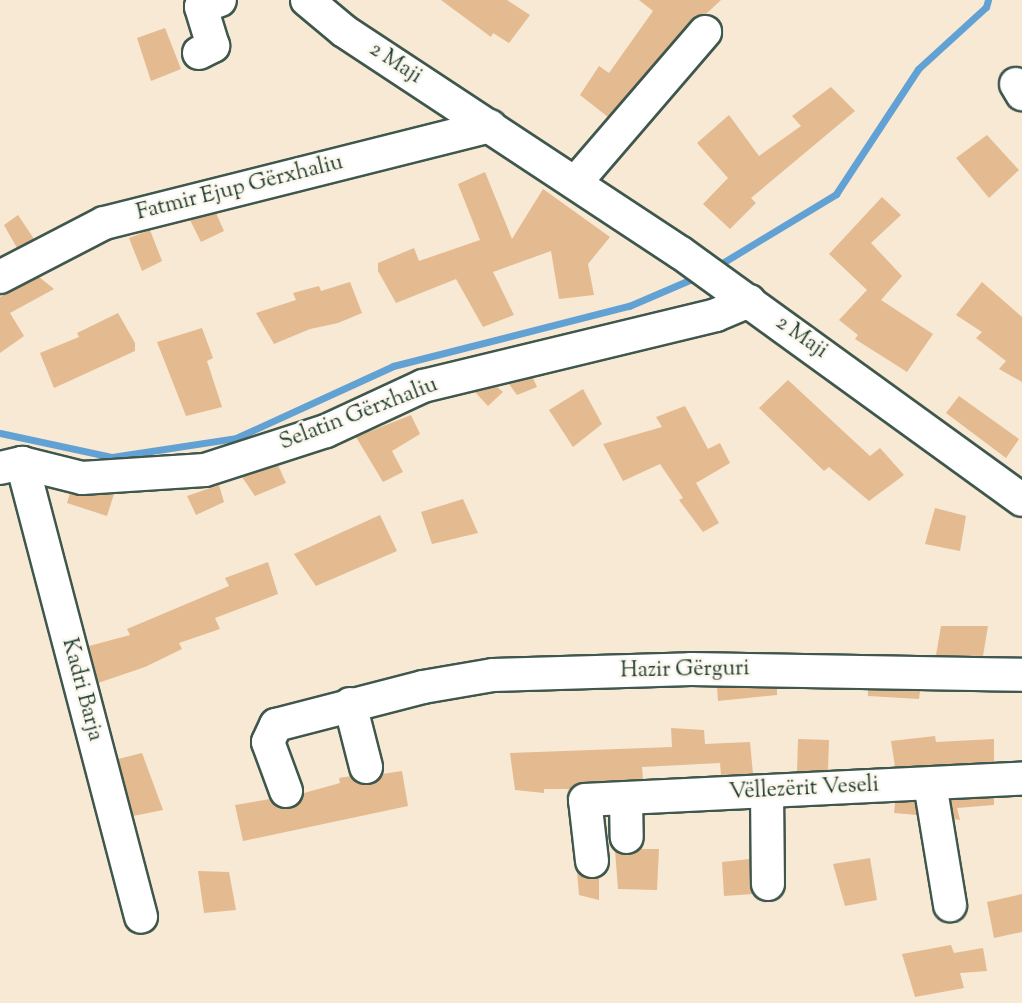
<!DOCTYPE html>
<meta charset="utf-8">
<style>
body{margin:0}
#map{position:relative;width:1022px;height:1003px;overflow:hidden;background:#f7e9d4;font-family:"Sorts Mill Goudy",serif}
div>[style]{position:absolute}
.stream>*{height:7px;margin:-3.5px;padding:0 3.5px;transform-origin:3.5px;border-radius:3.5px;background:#61a1d4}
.building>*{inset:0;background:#e4ba91}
.roads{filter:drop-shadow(2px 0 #3f574c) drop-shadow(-2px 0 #3f574c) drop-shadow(0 2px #3f574c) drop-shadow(0 -2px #3f574c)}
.minor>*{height:32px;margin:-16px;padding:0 16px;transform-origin:16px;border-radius:16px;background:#fff}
span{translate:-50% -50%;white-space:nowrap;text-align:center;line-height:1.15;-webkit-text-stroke:5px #fbf7ec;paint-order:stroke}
.street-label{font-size:22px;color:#1f3d34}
</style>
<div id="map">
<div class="stream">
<i style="left:714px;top:268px;width:143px;rotate:-31.2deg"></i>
<i style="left:836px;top:194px;width:149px;rotate:-56.7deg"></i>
<i style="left:918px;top:69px;width:92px;rotate:-42.4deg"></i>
<i style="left:986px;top:7px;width:7px;rotate:-74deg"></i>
<i style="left:0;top:433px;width:115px;rotate:12.1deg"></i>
<i style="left:112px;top:457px;width:125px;rotate:-8.7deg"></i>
<i style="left:236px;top:438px;width:173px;rotate:-24.6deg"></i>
<i style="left:393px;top:366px;width:244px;rotate:-14.3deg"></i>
<i style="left:629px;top:306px;width:76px;rotate:-23.2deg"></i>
</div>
<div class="building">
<i style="clip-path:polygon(441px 0,507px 0,530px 15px,509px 43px,493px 33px,491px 37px)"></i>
<i style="clip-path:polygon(639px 0,721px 0,706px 14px,691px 20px,608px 117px,580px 95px,599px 66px,609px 73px,653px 11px)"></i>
<i style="clip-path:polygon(165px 28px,181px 69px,151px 81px,137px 38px)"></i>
<i style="clip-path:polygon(831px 87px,855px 111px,751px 198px,756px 203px,730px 229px,703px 204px,728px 178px,697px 143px,729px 115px,759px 156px,801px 126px,792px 116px)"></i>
<i style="clip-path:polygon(987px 135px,1019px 170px,989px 198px,956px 158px)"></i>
<i style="clip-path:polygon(485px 172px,512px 239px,543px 189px,610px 237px,588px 264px,594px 295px,559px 299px,551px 251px,493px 272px,514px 315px,483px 327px,456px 279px,396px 303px,378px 271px,378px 263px,414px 248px,419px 261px,480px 240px,458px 184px)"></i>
<i style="clip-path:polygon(882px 197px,901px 215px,871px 243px,902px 276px,881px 300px,933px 334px,907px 372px,855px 339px,858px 335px,839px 320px,867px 290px,829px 254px)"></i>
<i style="clip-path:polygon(216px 213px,224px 231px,201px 242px,190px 220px)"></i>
<i style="clip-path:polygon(18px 215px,34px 239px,17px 248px,4px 225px)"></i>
<i style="clip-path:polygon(150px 230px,162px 261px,142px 271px,129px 238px)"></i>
<i style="clip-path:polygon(39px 277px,54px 289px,10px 313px,24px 336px,0 353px,0 297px)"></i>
<i style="clip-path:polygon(350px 282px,362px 313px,338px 323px,310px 329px,274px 344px,256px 313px,296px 300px,293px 293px,319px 286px,321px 291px)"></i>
<i style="clip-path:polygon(982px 282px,1022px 317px,1022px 382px,999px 369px,1006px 361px,976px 338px,982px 332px,956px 315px)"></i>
<i style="clip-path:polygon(118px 313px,135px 343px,135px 351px,54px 388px,40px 353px,79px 337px,77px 333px)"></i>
<i style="clip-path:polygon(202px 328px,213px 358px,207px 361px,222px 407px,186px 416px,157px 342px)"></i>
<i style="clip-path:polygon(533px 378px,537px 387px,517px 395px,509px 384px)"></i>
<i style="clip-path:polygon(788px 380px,870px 456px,880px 448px,904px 475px,869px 501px,829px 467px,824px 471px,759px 408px)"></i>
<i style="clip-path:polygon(497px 387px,503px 392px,488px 406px,475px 392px)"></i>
<i style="clip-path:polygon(583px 389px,602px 424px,573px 447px,549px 410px)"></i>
<i style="clip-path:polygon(959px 396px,1019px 439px,1006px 458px,946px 413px)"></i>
<i style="clip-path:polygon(685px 406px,708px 449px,720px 443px,730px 463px,696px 483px,719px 523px,703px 532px,679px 500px,683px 498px,660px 464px,623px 481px,603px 444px,662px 427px,656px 417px)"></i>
<i style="clip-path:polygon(411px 415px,420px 434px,392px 451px,403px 472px,383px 482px,356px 437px)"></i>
<i style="clip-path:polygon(278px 465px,286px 483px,255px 496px,242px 477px)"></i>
<i style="clip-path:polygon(219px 485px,224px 502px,196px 515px,187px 496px)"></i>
<i style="clip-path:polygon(70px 493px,83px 496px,114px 494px,107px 516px,67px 503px)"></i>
<i style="clip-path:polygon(463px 499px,478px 533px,432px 544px,421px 512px)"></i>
<i style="clip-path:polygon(935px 508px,966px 516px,960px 551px,925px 544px)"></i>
<i style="clip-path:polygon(380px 515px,397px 551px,316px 586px,294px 554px)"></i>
<i style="clip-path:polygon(268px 562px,278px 594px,215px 618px,220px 629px,179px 643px,182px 649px,145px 667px,98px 683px,89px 646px,130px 635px,127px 629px,229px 586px,225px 578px)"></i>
<i style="clip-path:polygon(941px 626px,988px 626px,983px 656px,936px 655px)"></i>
<i style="clip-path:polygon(717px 687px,777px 689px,777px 695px,718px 701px)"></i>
<i style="clip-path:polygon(868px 690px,920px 691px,919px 699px,868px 696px)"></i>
<i style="clip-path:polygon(671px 728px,704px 730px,705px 744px,750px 742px,753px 774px,721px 775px,720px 763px,642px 767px,643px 779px,584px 782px,572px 789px,544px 789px,544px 793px,515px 790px,510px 753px,672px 747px)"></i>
<i style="clip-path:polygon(935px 736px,936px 742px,994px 739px,994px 762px,895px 767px,891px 741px)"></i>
<i style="clip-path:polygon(798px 739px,829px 740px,828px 770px,797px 772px)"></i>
<i style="clip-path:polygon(142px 753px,163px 810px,133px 816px,118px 759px)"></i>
<i style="clip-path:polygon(402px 771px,408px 806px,243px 841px,235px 805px,270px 799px,282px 809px,292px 808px,300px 802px,304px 793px,340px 783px,339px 778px,351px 776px,361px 784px,370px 785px,382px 774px)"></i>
<i style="clip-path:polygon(994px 798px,994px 805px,957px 808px,960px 820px,954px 819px,951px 800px)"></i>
<i style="clip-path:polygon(915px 802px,917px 815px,894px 813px,895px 803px)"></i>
<i style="clip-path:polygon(640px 849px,659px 849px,657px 890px,618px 889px,615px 850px,628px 855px)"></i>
<i style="clip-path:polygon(870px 858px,877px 900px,845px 906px,833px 864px)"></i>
<i style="clip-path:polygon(750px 859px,753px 894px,724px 896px,722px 862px)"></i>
<i style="clip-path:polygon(198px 871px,229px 872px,236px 910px,204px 913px)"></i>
<i style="clip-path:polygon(577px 871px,585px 878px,599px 877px,599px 900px,579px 895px)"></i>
<i style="clip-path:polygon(1022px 894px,1022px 932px,994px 938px,987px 902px)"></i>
<i style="clip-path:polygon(951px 945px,954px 953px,983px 948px,987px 971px,960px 973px,964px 988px,915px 997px,902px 954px)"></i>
</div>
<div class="roads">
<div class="minor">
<i style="left:307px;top:0;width:48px;rotate:40deg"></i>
<i style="left:344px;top:31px;width:404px;rotate:33.4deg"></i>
<i style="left:681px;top:253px;width:421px;rotate:35.9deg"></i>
<i style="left:199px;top:53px;width:16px;rotate:-27deg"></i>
<i style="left:213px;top:46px;width:41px;rotate:-107.1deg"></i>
<i style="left:201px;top:7px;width:20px;rotate:-20deg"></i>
<i style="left:1016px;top:84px;width:12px;rotate:59deg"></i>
<i style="left:576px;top:182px;width:198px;rotate:-49.3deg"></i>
<i style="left:0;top:277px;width:117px;rotate:-27.4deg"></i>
<i style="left:104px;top:223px;width:398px;rotate:-14.1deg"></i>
<i style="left:22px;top:463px;width:469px;rotate:75.3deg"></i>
<i style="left:0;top:468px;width:23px;rotate:-13deg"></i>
<i style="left:22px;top:463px;width:62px;rotate:14deg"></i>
<i style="left:82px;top:478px;width:123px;rotate:-3.7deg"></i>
<i style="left:205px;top:470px;width:127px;rotate:-17.9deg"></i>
<i style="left:326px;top:431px;width:107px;rotate:-24.9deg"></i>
<i style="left:423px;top:386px;width:301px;rotate:-13.6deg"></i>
<i style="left:716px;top:315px;width:36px;rotate:-23deg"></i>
<i style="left:350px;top:704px;width:65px;rotate:75.7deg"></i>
<i style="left:930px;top:784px;width:123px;rotate:80.6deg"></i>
<i style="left:286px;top:791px;width:52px;rotate:-110.2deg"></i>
<i style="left:268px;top:742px;width:19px;rotate:-65deg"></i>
<i style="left:276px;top:725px;width:152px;rotate:-14.5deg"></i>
<i style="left:423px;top:687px;width:71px;rotate:-9.7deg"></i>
<i style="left:493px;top:675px;width:198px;rotate:-1.7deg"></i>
<i style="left:691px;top:669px;width:331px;rotate:1deg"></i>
<i style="left:767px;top:792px;width:92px;rotate:89.4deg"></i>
<i style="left:626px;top:798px;width:39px;rotate:89deg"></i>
<i style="left:592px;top:861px;width:61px;rotate:-96.5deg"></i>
<i style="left:585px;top:800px;width:438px;rotate:-2.8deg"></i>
</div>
</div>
<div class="street-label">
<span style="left:395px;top:64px;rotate:33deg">2 Maji</span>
<span style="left:240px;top:189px;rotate:-14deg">Fatmir Ejup Gërxhaliu</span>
<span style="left:801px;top:338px;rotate:35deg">2 Maji</span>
<span style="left:359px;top:415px;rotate:-21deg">Selatin Gërxhaliu</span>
<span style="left:685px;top:671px;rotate:-1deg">Hazir Gërguri</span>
<span style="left:81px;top:690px;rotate:75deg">Kadri Barja</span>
<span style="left:804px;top:790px;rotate:-3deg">Vëllezërit Veseli</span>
</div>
</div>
